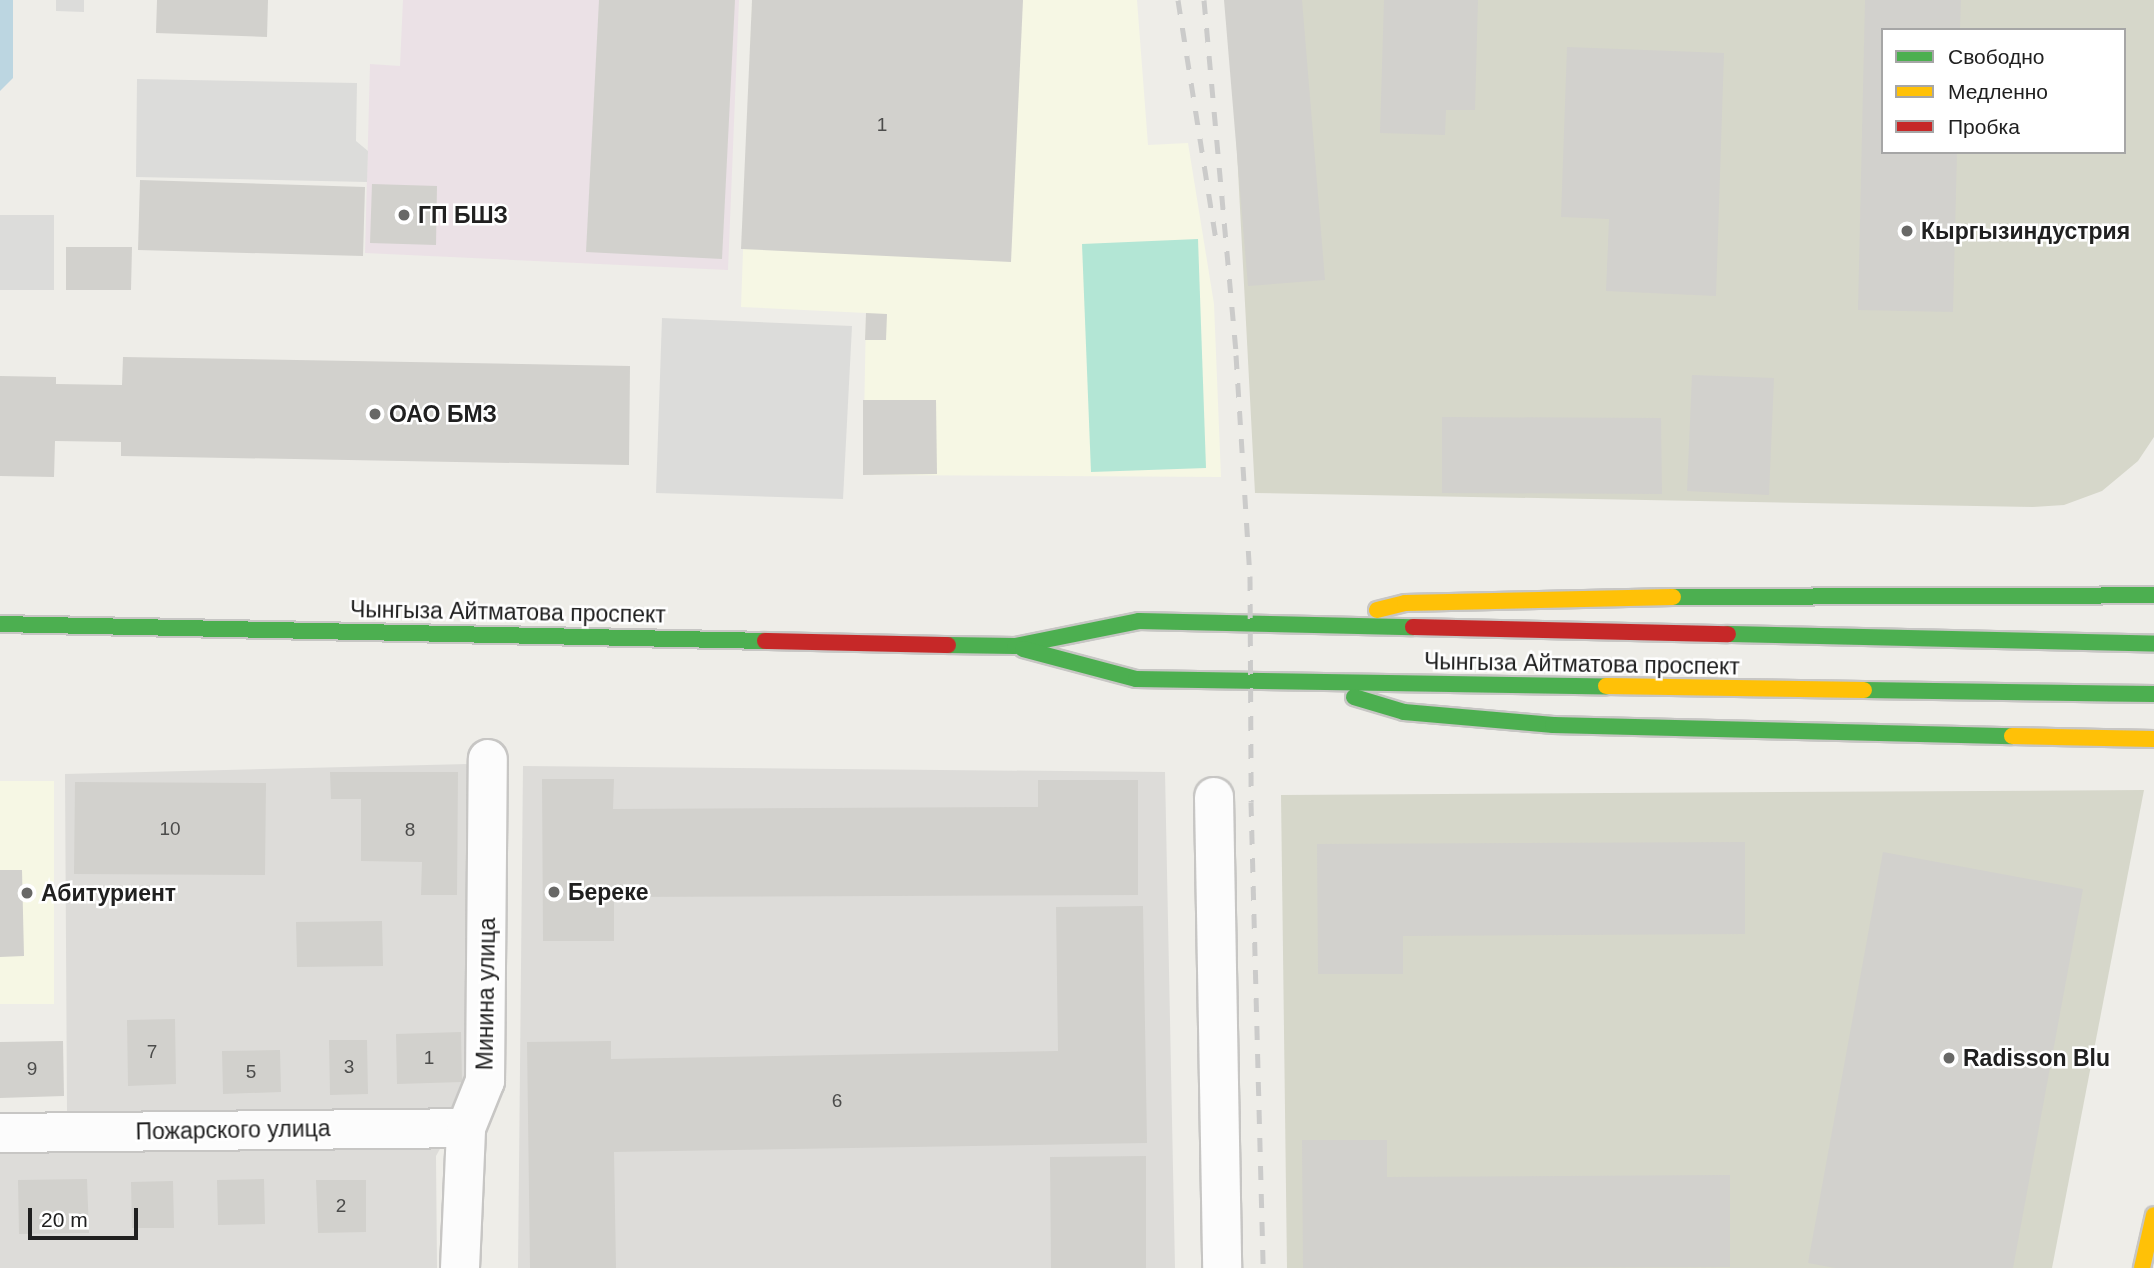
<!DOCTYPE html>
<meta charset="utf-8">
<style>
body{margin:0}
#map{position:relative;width:2154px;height:1268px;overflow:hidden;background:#eeede8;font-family:Arial,sans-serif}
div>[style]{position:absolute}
.residential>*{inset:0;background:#dddcd9}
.industrial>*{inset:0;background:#ebe1e6}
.education>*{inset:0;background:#f6f7e4}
.religious>*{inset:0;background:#dcdcda}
.construction>*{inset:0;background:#d6d7ca}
.pitch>*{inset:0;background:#b3e6d5}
.water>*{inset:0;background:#bcd6e1}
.building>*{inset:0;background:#d2d1cd}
.roads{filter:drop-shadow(2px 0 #c7c6c4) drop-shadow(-2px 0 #c7c6c4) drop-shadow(0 2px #c7c6c4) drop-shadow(0 -2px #c7c6c4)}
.street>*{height:38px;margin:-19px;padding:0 19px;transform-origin:19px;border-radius:19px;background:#fcfcfc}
.fast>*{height:16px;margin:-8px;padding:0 8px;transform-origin:8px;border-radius:8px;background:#4caf50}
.slow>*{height:16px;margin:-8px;padding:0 8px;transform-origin:8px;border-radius:8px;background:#ffc107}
.jam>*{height:16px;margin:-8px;padding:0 8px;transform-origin:8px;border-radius:8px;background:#c62828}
.rail>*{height:5px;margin-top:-2.5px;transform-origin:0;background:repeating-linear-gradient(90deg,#cbcbca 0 14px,transparent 0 28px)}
.dots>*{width:19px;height:19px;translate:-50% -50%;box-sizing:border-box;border:4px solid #fff;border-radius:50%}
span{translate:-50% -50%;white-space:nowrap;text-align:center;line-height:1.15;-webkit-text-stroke:5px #fff;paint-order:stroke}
.number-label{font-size:19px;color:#4c4c4b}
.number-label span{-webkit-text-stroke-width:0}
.poi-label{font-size:23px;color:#202020;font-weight:700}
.left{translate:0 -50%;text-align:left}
.street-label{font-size:23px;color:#202020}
.legend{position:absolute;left:1881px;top:28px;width:245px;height:126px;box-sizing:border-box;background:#fff;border:2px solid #a6a6a6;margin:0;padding:9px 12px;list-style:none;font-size:21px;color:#202020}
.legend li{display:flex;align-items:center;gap:14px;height:35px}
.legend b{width:35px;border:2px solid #a6a6a6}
.scale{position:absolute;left:28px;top:1208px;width:110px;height:32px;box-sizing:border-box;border:4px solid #202020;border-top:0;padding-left:9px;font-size:21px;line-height:24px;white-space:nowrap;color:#202020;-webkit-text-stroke:5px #fff;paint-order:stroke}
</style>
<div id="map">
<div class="residential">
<i style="clip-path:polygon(468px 764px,475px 1086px,436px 1156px,437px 1268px,0 1268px,0 1113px,67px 1112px,65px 774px)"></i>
<i style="clip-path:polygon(523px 766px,1165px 772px,1175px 1268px,518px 1268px)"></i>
</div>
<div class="industrial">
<i style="clip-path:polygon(403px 0,739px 0,728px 270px,365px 253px,370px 64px,400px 66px)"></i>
</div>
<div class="education">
<i style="clip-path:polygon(752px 0,1137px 0,1148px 145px,1188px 143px,1214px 304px,1221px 477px,863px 475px,866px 313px,741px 307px)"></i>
<i style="clip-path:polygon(0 781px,54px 781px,54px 1004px,0 1004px)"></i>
</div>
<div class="religious">
<i style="clip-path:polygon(56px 0,84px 0,84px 12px,56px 11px)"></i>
<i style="clip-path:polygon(137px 79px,357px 83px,356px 141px,368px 151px,367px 182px,136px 177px)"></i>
<i style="clip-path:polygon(0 215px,54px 215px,54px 290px,0 290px)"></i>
<i style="clip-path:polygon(662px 318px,852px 326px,843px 499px,656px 493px)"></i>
</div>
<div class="construction">
<i style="clip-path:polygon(evenodd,1229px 0,2154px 0,2154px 437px,2138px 461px,2102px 491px,2064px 505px,2033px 507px,1255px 493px,1229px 0,1883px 30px,2124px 30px,2124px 152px,1883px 152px,1883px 30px)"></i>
<i style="clip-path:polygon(2144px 790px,2052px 1268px,1287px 1268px,1281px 795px)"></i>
</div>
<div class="pitch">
<i style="clip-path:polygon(1198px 239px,1206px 468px,1091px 472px,1082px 244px)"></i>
</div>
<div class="water">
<i style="clip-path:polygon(0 0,13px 0,13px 78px,0 91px)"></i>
</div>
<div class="building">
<i style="clip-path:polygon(157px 0,268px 0,267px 37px,156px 33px)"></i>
<i style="clip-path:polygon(599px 0,735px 0,722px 259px,586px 252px)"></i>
<i style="clip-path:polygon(752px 0,1023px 0,1011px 262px,741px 249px)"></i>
<i style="clip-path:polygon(1224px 0,1302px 0,1325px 280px,1248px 286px)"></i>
<i style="clip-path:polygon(1384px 0,1478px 0,1475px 110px,1446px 110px,1445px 135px,1380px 133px)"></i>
<i style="clip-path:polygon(1865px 0,1961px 0,1960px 30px,1883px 30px,1883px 152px,1957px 152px,1953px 312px,1858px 310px)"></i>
<i style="clip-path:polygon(1567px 47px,1724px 53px,1716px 296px,1606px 291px,1609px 219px,1561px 217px)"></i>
<i style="clip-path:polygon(140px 180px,365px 187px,363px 256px,138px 250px)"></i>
<i style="clip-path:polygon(372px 184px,437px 186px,436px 245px,370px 243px)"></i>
<i style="clip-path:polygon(66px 247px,132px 247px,131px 290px,66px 290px)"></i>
<i style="clip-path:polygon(866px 313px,887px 314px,886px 340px,865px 340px)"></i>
<i style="clip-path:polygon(123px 357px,630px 366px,629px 465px,121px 456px,121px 442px,55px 441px,54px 477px,0 476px,0 376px,56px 377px,56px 384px,122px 385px)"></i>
<i style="clip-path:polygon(1692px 375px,1774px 378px,1769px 495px,1687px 491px)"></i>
<i style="clip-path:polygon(863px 400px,936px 400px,937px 474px,863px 475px)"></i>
<i style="clip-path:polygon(1442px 417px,1661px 418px,1662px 494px,1442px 493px)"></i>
<i style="clip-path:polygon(330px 772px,458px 772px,457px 895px,421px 895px,422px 862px,361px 861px,361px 799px,331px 799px)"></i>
<i style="clip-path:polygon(542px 779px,614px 779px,613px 809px,1038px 807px,1038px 780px,1138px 780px,1138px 895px,614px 897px,614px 941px,543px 941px)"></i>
<i style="clip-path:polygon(75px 782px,266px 783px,265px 875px,74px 874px)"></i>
<i style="clip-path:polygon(1745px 842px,1745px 934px,1403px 936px,1403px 974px,1318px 974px,1317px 844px)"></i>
<i style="clip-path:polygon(1883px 852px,2083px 889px,2013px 1268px,1835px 1268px,1808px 1263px)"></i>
<i style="clip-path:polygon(0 870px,22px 870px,24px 956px,0 957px)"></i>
<i style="clip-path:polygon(1143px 906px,1147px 1143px,614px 1152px,616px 1268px,530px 1268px,527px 1042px,611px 1041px,611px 1059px,1058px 1051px,1056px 907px)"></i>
<i style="clip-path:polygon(382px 921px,383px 966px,297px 967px,296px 922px)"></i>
<i style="clip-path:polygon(175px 1019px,176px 1084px,128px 1086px,127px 1020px)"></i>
<i style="clip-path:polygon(461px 1032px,462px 1082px,397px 1084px,396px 1034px)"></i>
<i style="clip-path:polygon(329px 1040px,367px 1040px,368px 1094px,330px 1095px)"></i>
<i style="clip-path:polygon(63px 1041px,64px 1096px,0 1098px,0 1042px)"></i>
<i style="clip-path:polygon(280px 1050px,281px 1092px,223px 1094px,222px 1051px)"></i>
<i style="clip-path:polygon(1302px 1140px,1387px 1140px,1387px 1177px,1730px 1175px,1730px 1267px,1303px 1268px)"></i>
<i style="clip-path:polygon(1146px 1156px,1146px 1268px,1051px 1268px,1050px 1157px)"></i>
<i style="clip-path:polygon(87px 1179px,89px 1233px,19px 1234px,18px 1180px)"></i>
<i style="clip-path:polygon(264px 1179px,265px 1224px,218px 1225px,217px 1180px)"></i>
<i style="clip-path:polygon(316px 1180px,366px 1180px,366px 1232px,318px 1233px)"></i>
<i style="clip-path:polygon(173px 1181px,174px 1228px,132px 1228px,131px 1182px)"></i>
</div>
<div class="roads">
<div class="street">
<i style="left:1214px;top:797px;width:471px;rotate:89deg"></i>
<i style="left:0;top:1133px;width:466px;rotate:-0.6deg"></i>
<i style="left:460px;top:1268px;width:140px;rotate:-87.5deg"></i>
<i style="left:466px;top:1128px;width:51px;rotate:-68deg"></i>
<i style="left:485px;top:1081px;width:322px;rotate:-89.5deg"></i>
</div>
<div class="fast">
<i style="left:1673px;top:597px;width:481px;rotate:-0.2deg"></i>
<i style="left:0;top:624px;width:765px;rotate:1.27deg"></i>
<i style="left:1728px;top:634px;width:426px;rotate:1.3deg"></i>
<i style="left:948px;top:645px;width:67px;rotate:0.9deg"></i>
<i style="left:1015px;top:646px;width:126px;rotate:-11.4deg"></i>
<i style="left:1139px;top:621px;width:274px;rotate:1.3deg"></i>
<i style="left:1023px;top:649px;width:117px;rotate:14.9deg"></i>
<i style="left:1136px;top:679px;width:470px;rotate:0.9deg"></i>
<i style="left:1864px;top:690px;width:290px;rotate:0.8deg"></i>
<i style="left:1354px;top:697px;width:52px;rotate:16.7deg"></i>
<i style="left:1404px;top:712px;width:150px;rotate:5deg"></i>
<i style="left:1553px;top:725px;width:459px;rotate:1.4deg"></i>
</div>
<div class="slow">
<i style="left:1377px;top:610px;width:29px;rotate:-14deg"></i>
<i style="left:1405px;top:603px;width:268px;rotate:-1.3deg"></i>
<i style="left:1606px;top:686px;width:258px;rotate:0.9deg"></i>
<i style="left:2012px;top:736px;width:142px;rotate:1.2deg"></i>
<i style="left:2142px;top:1268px;width:54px;rotate:-77.2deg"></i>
</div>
<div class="jam">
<i style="left:1413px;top:627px;width:315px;rotate:1.3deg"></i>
<i style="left:765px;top:641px;width:183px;rotate:1.3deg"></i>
</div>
</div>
<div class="rail">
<i style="left:1178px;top:0;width:248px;rotate:81deg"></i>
<i style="left:1204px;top:0;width:356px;rotate:84.8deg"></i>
<i style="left:1236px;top:355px;width:221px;rotate:86.4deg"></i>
<i style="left:1250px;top:576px;width:226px;rotate:89.7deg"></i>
<i style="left:1251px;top:802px;width:466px;rotate:88.5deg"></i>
</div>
<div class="dots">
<i style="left:404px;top:215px;background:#686866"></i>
<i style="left:1907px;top:231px;background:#686866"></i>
<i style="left:375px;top:414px;background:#686866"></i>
<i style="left:554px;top:892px;background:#686866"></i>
<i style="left:27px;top:893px;background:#686866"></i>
<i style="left:1949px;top:1058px;background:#686866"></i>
</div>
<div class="number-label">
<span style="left:882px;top:125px">1</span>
<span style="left:170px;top:829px">10</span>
<span style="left:410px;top:830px">8</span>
<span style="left:152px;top:1052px">7</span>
<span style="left:429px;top:1058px">1</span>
<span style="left:349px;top:1067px">3</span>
<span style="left:32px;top:1069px">9</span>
<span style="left:251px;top:1072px">5</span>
<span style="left:837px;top:1101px">6</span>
<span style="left:341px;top:1206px">2</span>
</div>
<div class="poi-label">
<span class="left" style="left:418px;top:215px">ГП БШЗ</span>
<span class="left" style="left:1921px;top:231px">Кыргызиндустрия</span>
<span class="left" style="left:389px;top:414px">ОАО БМЗ</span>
<span class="left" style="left:568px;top:892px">Береке</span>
<span class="left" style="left:41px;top:893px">Абитуриент</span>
<span class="left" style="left:1963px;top:1058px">Radisson Blu</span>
</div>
<div class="street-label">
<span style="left:508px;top:612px;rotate:1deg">Чынгыза Айтматова проспект</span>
<span style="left:1582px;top:664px;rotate:1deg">Чынгыза Айтматова проспект</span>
<span style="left:486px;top:994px;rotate:-89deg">Минина улица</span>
<span style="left:233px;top:1130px;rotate:-1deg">Пожарского улица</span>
</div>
<ul class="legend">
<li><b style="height:9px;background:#4caf50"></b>Свободно</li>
<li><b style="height:9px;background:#ffc107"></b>Медленно</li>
<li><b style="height:9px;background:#c62828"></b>Пробка</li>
</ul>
<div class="scale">20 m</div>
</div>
